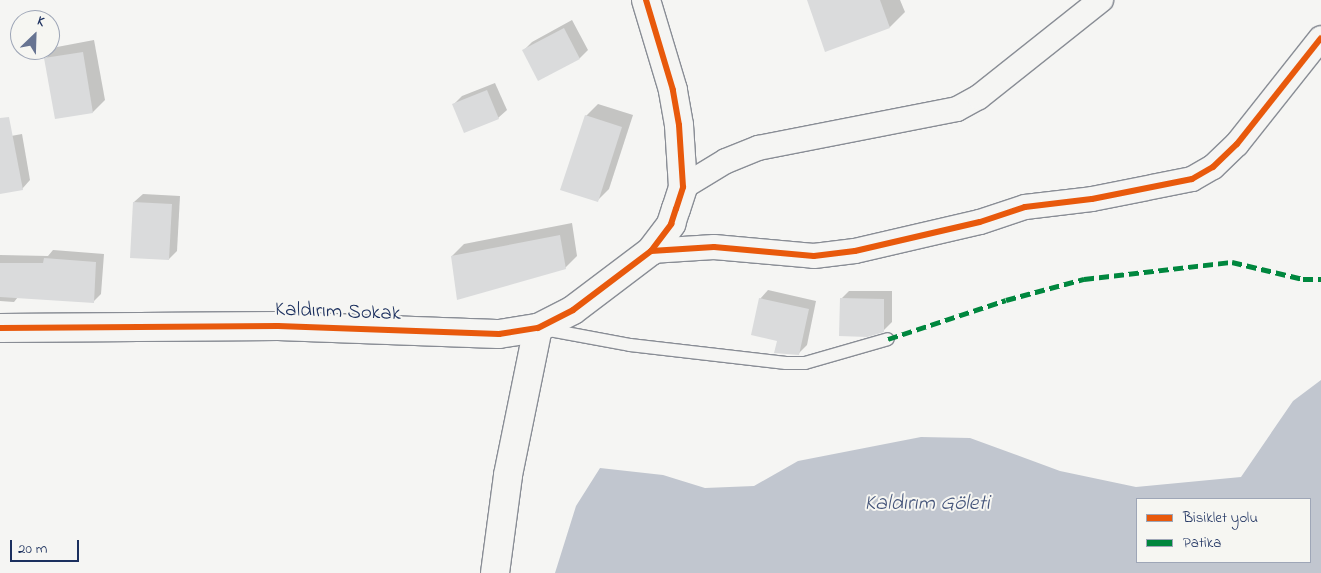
<!DOCTYPE html>
<meta charset="utf-8">
<style>
body{margin:0}
#map{position:relative;width:1321px;height:573px;overflow:hidden;background:#f5f5f3;font-family:"Indie Flower",sans-serif}
div>[style]{position:absolute}
.water>*{inset:0;background:#c1c6cf}
.shadow>*{inset:0;background:#0003}
.building>*{inset:0;background:#dadbdc}
.roads{filter:drop-shadow(1px 0 #898d95) drop-shadow(-1px 0 #898d95) drop-shadow(0 1px #898d95) drop-shadow(0 -1px #898d95)}
.service>*{height:12px;margin:-6px;padding:0 6px;transform-origin:6px;border-radius:6px;background:#f5f5f3}
.minor>*{height:24px;margin:-12px;padding:0 12px;transform-origin:12px;border-radius:12px;background:#f5f5f3}
.tertiary>*{height:28px;margin:-14px;padding:0 14px;transform-origin:14px;border-radius:14px;background:#f5f5f3}
.quiet>*{height:5px;margin-top:-2.5px;transform-origin:0;background:repeating-linear-gradient(90deg,#00873e 0 10px,transparent 0 15px)}
.cycleway>*{height:6px;margin:-3px;padding:0 3px;transform-origin:3px;border-radius:3px;background:#e8590c}
span{translate:-50% -50%;white-space:nowrap;text-align:center;line-height:1.15;-webkit-text-stroke:4px #f6f6f2;paint-order:stroke}
.street-label{font-size:21px;color:#1b2f5e}
.water-label{font-size:22px;color:#46567b;font-style:italic}
.legend{position:absolute;left:1136px;top:498px;width:175px;height:65px;box-sizing:border-box;background:#f6f6f2;border:1px solid #9ea6b7;margin:0;padding:6px 9px;list-style:none;font-size:15px;color:#1b2f5e}
.legend li{display:flex;align-items:center;gap:10px;height:25px}
.legend b{width:25px;border:1px solid #9ea6b7}
.north{position:absolute;left:10px;top:10px;width:50px;height:50px;box-sizing:border-box;background:#f6f6f2;border:1px solid #9ea6b7;border-radius:50%;rotate:24deg;font-size:14px;font-weight:700;line-height:20px;text-align:center;color:#1b2f5e}
.north::after{content:'';display:block;margin:auto;width:18px;height:22px;background:#677492;clip-path:polygon(50% 0,100% 100%,50% 72%,0 100%)}
.scale{position:absolute;left:10px;top:540px;width:69px;height:22px;box-sizing:border-box;border:2px solid #1b2f5e;border-top:0;padding-left:6px;font-size:15px;line-height:18px;white-space:nowrap;color:#1b2f5e;-webkit-text-stroke:4px #f6f6f2;paint-order:stroke}
</style>
<div id="map">
<div class="water">
<i style="clip-path:polygon(evenodd,1321px 380px,1321px 573px,555px 573px,576px 506px,600px 468px,663px 475px,705px 488px,754px 486px,798px 461px,921px 437px,970px 438px,1060px 471px,1136px 487px,1241px 477px,1293px 401px,1321px 380px,1137px 499px,1310px 499px,1310px 562px,1137px 562px,1137px 499px)"></i>
</div>
<div class="shadow">
<i style="clip-path:polygon(808px 0,900px 0,905px 12px,890px 27px)"></i>
<i style="clip-path:polygon(572px 20px,588px 50px,580px 58px,539px 79px,524px 50px,532px 42px)"></i>
<i style="clip-path:polygon(94px 40px,105px 100px,93px 112px,56px 118px,45px 59px,57px 47px)"></i>
<i style="clip-path:polygon(495px 83px,507px 110px,498px 118px,454px 104px,462px 96px)"></i>
<i style="clip-path:polygon(598px 104px,633px 115px,609px 189px,597px 201px,586px 116px)"></i>
<i style="clip-path:polygon(22px 134px,30px 180px,22px 189px,0 192px,0 138px)"></i>
<i style="clip-path:polygon(143px 194px,180px 196px,177px 251px,169px 259px,134px 202px)"></i>
<i style="clip-path:polygon(572px 223px,577px 256px,565px 268px,452px 256px,464px 244px)"></i>
<i style="clip-path:polygon(53px 250px,104px 254px,101px 294px,93px 302px,18px 297px,14px 302px,0 301px,0 255px,48px 256px)"></i>
<i style="clip-path:polygon(768px 290px,816px 301px,807px 345px,798px 354px,760px 299px)"></i>
<i style="clip-path:polygon(849px 291px,892px 291px,892px 322px,883px 331px,841px 299px)"></i>
</div>
<div class="building">
<i style="clip-path:polygon(807px 0,880px 0,890px 28px,825px 52px)"></i>
<i style="clip-path:polygon(564px 28px,580px 59px,538px 81px,522px 50px)"></i>
<i style="clip-path:polygon(83px 52px,93px 113px,55px 119px,44px 58px)"></i>
<i style="clip-path:polygon(487px 90px,499px 119px,464px 133px,452px 104px)"></i>
<i style="clip-path:polygon(585px 115px,622px 127px,598px 202px,560px 190px)"></i>
<i style="clip-path:polygon(9px 117px,23px 190px,0 194px,0 118px)"></i>
<i style="clip-path:polygon(133px 202px,172px 204px,169px 260px,130px 258px)"></i>
<i style="clip-path:polygon(560px 235px,566px 269px,457px 300px,451px 256px)"></i>
<i style="clip-path:polygon(44px 258px,96px 262px,94px 303px,0 297px,0 263px,43px 263px)"></i>
<i style="clip-path:polygon(759px 298px,809px 309px,799px 355px,774px 353px,777px 341px,751px 335px)"></i>
<i style="clip-path:polygon(840px 298px,884px 299px,884px 332px,867px 337px,839px 336px)"></i>
</div>
<div class="roads">
<div class="service">
<i style="left:544px;top:329px;width:87px;rotate:10.5deg"></i>
<i style="left:630px;top:345px;width:157px;rotate:6.6deg"></i>
<i style="left:786px;top:363px;width:19px"></i>
<i style="left:805px;top:363px;width:86px;rotate:-16.1deg"></i>
</div>
<div class="minor">
<i style="left:683px;top:187px;width:50px;rotate:-31.2deg"></i>
<i style="left:726px;top:161px;width:35px;rotate:-22deg"></i>
<i style="left:758px;top:148px;width:203px;rotate:-11.1deg"></i>
<i style="left:957px;top:109px;width:25px;rotate:-29deg"></i>
<i style="left:979px;top:97px;width:156px;rotate:-38.5deg"></i>
<i style="left:651px;top:251px;width:63px;rotate:-3.6deg"></i>
<i style="left:714px;top:247px;width:100px;rotate:5.1deg"></i>
<i style="left:814px;top:256px;width:41px;rotate:-7deg"></i>
<i style="left:855px;top:251px;width:128px;rotate:-13.1deg"></i>
<i style="left:980px;top:222px;width:47px;rotate:-18.4deg"></i>
<i style="left:1025px;top:207px;width:67px;rotate:-6.8deg"></i>
<i style="left:1092px;top:199px;width:102px;rotate:-11.3deg"></i>
<i style="left:1192px;top:179px;width:24px;rotate:-30deg"></i>
<i style="left:1213px;top:167px;width:33px;rotate:-44deg"></i>
<i style="left:1237px;top:144px;width:135px;rotate:-51.6deg"></i>
</div>
<div class="tertiary">
<i style="left:0;top:328px;width:278px;rotate:-0.4deg"></i>
<i style="left:278px;top:326px;width:221px;rotate:2.1deg"></i>
<i style="left:499px;top:334px;width:39px;rotate:-9deg"></i>
<i style="left:538px;top:328px;width:39px;rotate:-27deg"></i>
<i style="left:573px;top:310px;width:98px;rotate:-37.1deg"></i>
<i style="left:651px;top:251px;width:34px;rotate:-53deg"></i>
<i style="left:671px;top:224px;width:16px;rotate:-72deg"></i>
<i style="left:676px;top:209px;width:23px;rotate:-72deg"></i>
<i style="left:683px;top:187px;width:62px;rotate:-93.7deg"></i>
<i style="left:679px;top:125px;width:36px;rotate:-100deg"></i>
<i style="left:673px;top:90px;width:94px;rotate:-106.7deg"></i>
<i style="left:495px;top:573px;width:99px;rotate:-82.4deg"></i>
<i style="left:508px;top:475px;width:150px;rotate:-78.5deg"></i>
</div>
</div>
<div class="quiet">
<i style="left:888px;top:339px;width:124px;rotate:-18.3deg"></i>
<i style="left:1006px;top:300px;width:81px;rotate:-15.1deg"></i>
<i style="left:1084px;top:279px;width:149px;rotate:-6.6deg"></i>
<i style="left:1232px;top:262px;width:73px;rotate:13.5deg"></i>
<i style="left:1303px;top:279px;width:18px"></i>
</div>
<div class="cycleway">
<i style="left:651px;top:251px;width:63px;rotate:-3.6deg"></i>
<i style="left:714px;top:247px;width:100px;rotate:5.1deg"></i>
<i style="left:814px;top:256px;width:41px;rotate:-7deg"></i>
<i style="left:855px;top:251px;width:128px;rotate:-13.1deg"></i>
<i style="left:980px;top:222px;width:47px;rotate:-18.4deg"></i>
<i style="left:1025px;top:207px;width:67px;rotate:-6.8deg"></i>
<i style="left:1092px;top:199px;width:102px;rotate:-11.3deg"></i>
<i style="left:1192px;top:179px;width:24px;rotate:-30deg"></i>
<i style="left:1213px;top:167px;width:33px;rotate:-44deg"></i>
<i style="left:1237px;top:144px;width:135px;rotate:-51.6deg"></i>
<i style="left:0;top:328px;width:278px;rotate:-0.4deg"></i>
<i style="left:278px;top:326px;width:221px;rotate:2.1deg"></i>
<i style="left:499px;top:334px;width:39px;rotate:-9deg"></i>
<i style="left:538px;top:328px;width:39px;rotate:-27deg"></i>
<i style="left:573px;top:310px;width:98px;rotate:-37.1deg"></i>
<i style="left:651px;top:251px;width:34px;rotate:-53deg"></i>
<i style="left:671px;top:224px;width:16px;rotate:-72deg"></i>
<i style="left:676px;top:209px;width:23px;rotate:-72deg"></i>
<i style="left:683px;top:187px;width:62px;rotate:-93.7deg"></i>
<i style="left:679px;top:125px;width:36px;rotate:-100deg"></i>
<i style="left:673px;top:90px;width:94px;rotate:-106.7deg"></i>
</div>
<div class="street-label">
<span style="left:338px;top:312px;rotate:2deg">Kaldırım Sokak</span>
</div>
<div class="water-label">
<span style="left:927px;top:505px">Kaldırım Göleti</span>
</div>
<ul class="legend">
<li><b style="height:6px;background:#e8590c"></b>Bisiklet yolu</li>
<li><b style="height:6px;background:#00873e"></b>Patika</li>
</ul>
<div class="north">K</div>
<div class="scale">20 m</div>
</div>
